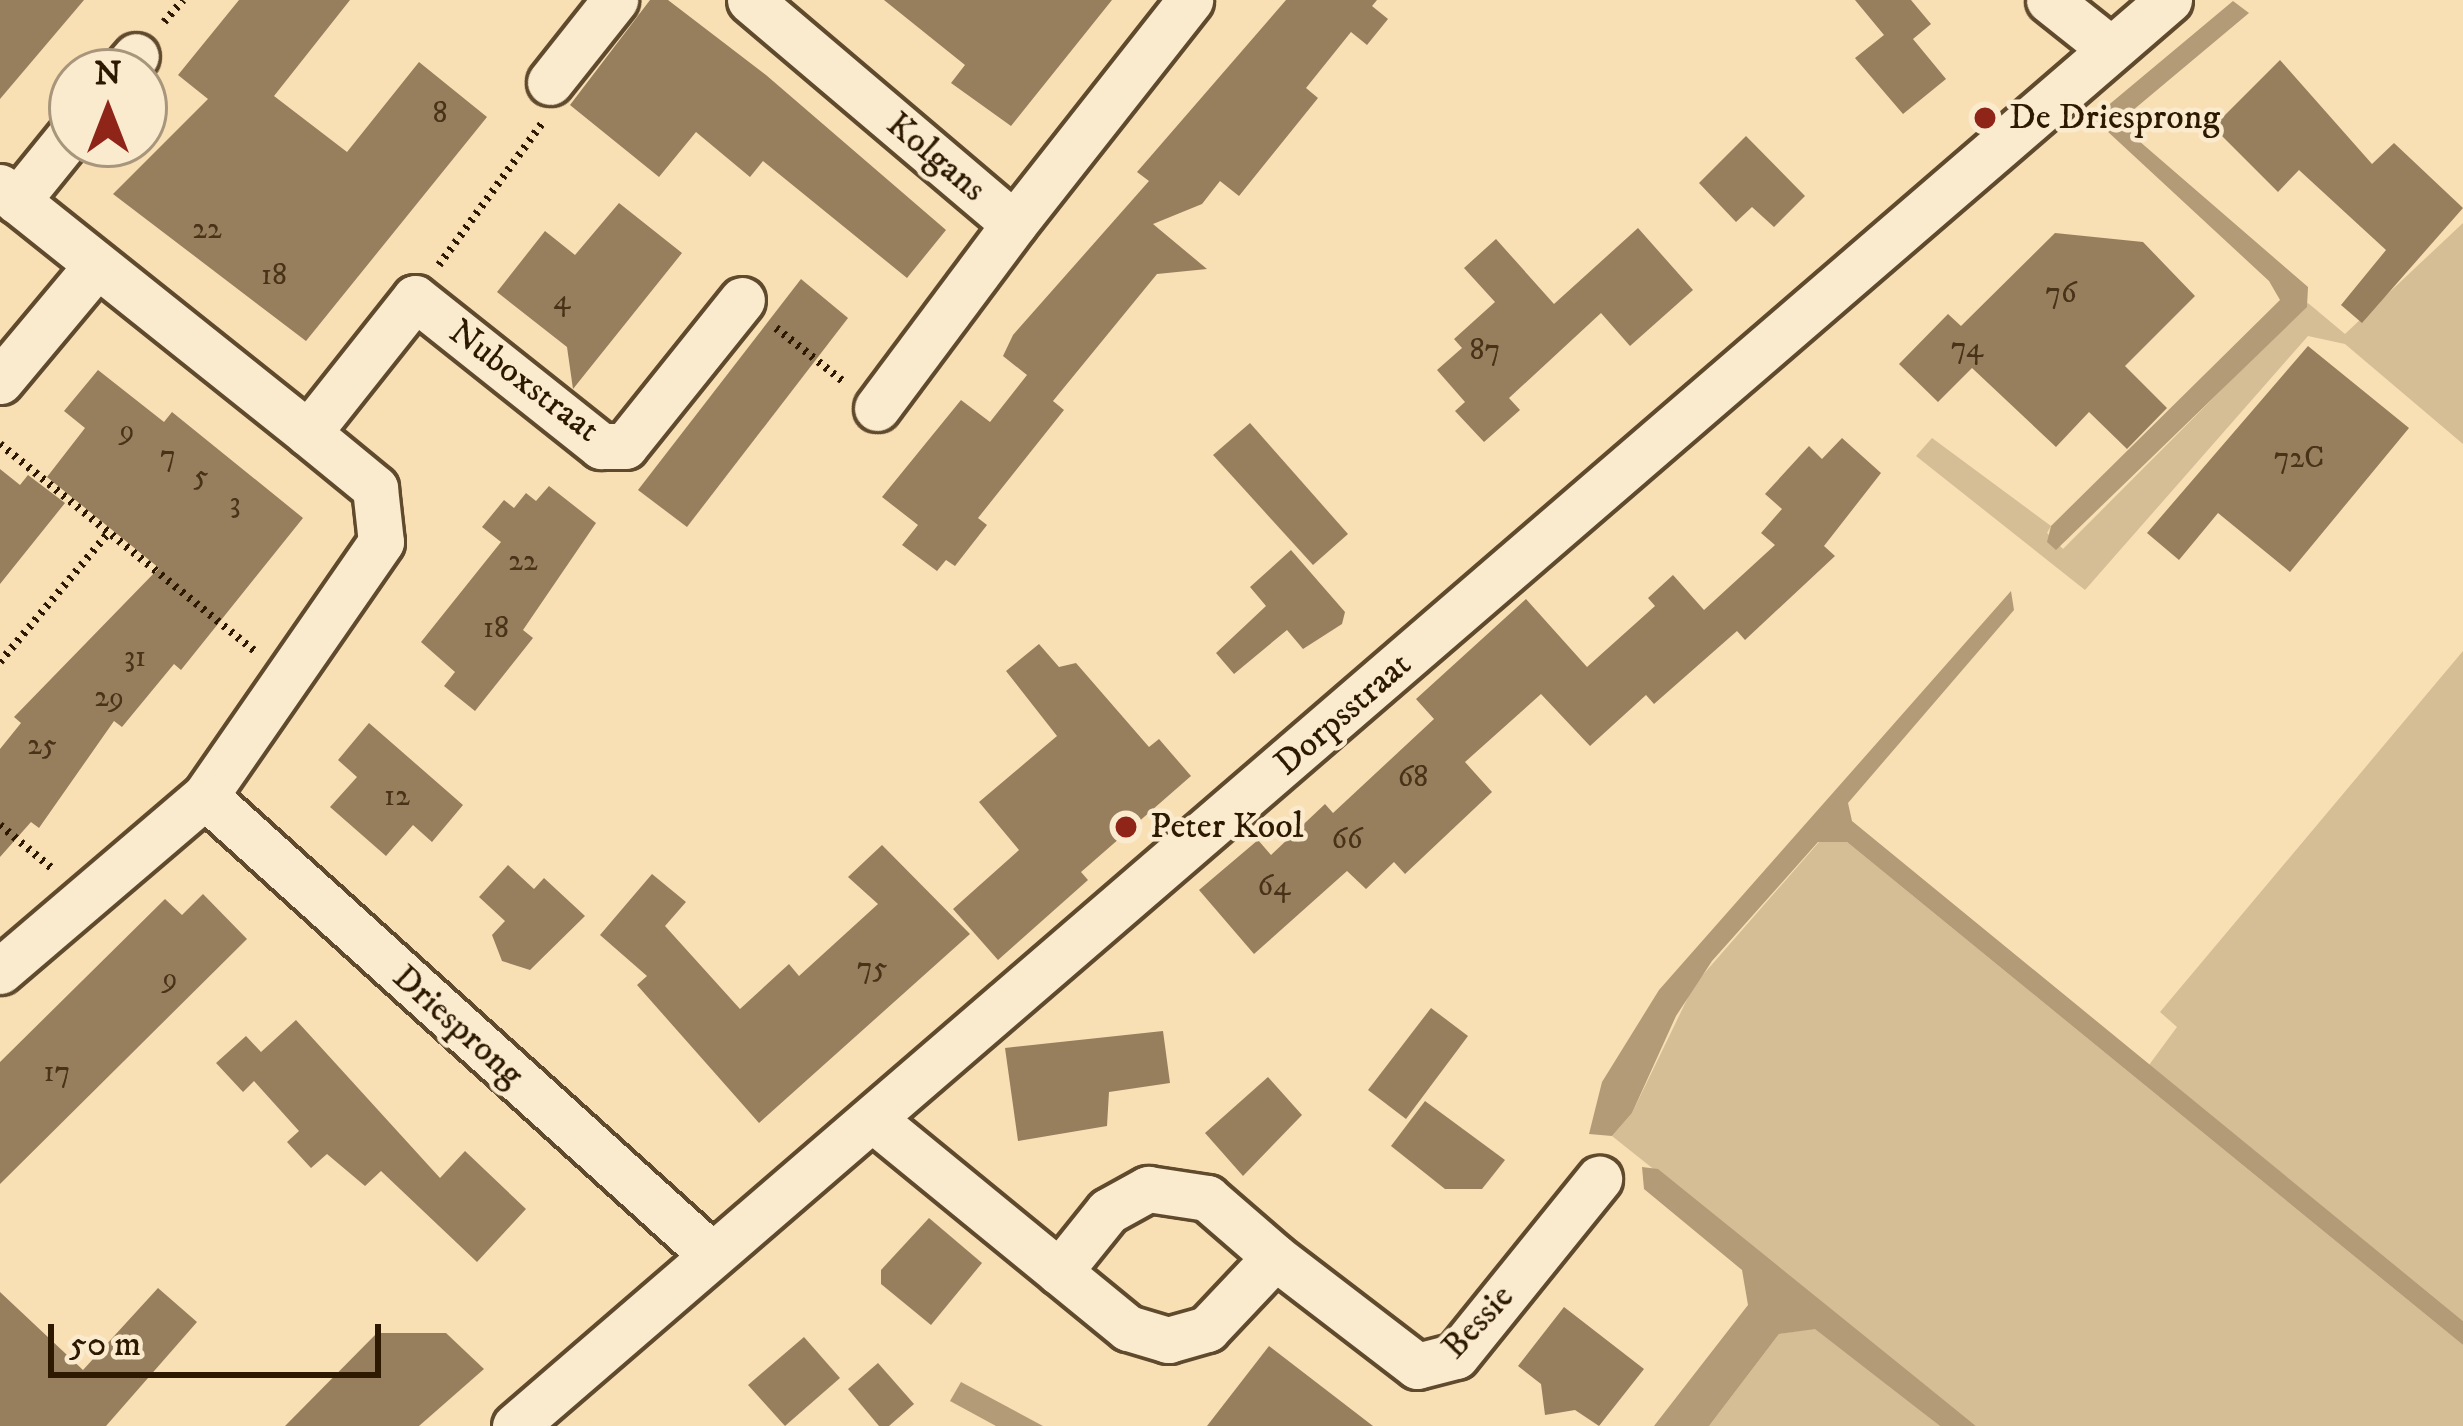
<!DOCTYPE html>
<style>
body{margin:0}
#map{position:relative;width:2463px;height:1426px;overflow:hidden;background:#f8dfb4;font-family:"IM FELL DW Pica",serif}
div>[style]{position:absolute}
.green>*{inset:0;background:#d5bd95}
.water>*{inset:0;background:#b39b77}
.building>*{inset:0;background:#977f5e}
.path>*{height:8px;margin-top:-4px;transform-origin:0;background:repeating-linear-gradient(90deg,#2d1800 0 3px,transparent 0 9px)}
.roads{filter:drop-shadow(3px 0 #604a2d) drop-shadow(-3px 0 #604a2d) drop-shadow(0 3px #604a2d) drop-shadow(0 -3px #604a2d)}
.minor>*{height:45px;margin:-22.5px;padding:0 22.5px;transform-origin:22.5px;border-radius:22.5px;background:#faeace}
.dots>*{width:33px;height:33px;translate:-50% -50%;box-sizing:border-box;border:6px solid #faeace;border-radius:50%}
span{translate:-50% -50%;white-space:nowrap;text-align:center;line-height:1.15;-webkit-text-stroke:9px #faeace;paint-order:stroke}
.number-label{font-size:30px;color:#483218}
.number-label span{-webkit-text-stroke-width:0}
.poi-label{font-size:36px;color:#2d1800}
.left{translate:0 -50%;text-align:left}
.street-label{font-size:36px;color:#2d1800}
.north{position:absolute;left:48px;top:48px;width:120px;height:120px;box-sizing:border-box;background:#faeace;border:3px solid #a8967c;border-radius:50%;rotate:0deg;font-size:33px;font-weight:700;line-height:48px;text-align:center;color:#2d1800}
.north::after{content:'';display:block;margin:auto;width:42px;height:54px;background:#8f2418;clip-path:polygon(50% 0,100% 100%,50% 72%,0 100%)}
.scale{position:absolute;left:48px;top:1324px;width:333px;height:54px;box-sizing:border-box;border:6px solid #2d1800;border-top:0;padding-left:15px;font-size:36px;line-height:42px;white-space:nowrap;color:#2d1800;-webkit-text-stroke:9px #faeace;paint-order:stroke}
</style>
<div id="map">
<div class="green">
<i style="clip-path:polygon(2463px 223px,2463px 444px,2345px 344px,2308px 336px,2085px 590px,1916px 456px,1932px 438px,2051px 526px,2047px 533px,2063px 549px,2308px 303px,2345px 334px)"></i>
<i style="clip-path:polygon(2463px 651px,2463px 1321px,2149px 1065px,2177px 1027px,2160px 1012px)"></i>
<i style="clip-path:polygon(1819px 842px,1847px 842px,2463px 1345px,2463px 1426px,1976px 1426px,1612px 1136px,1632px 1113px,1694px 985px)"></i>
<i style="clip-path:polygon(1815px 1328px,1830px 1337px,1940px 1426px,1709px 1426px,1779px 1334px)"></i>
</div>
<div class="water">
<i style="clip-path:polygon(2233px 1px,2249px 13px,2132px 111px,2131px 134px,2308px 287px,2307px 307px,2056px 550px,2047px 542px,2051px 526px,2280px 300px,2269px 281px,2093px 118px)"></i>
<i style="clip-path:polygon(2011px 591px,2014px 610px,1848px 803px,1852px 821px,2463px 1321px,2463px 1345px,1847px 842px,1818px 842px,1712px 961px,1676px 1016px,1632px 1113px,1612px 1136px,1589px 1134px,1602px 1082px,1659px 990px)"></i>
<i style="clip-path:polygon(1642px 1167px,1658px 1169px,1976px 1426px,1940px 1426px,1815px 1329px,1779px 1334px,1709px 1426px,1654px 1426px,1748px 1305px,1742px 1270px,1644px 1189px)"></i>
<i style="clip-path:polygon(961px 1382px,1043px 1426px,996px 1426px,950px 1401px)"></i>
</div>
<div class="building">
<i style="clip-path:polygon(0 0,84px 0,0 99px)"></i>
<i style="clip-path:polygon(239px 0,350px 0,274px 96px,347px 152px,419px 62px,487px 117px,306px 341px,113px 194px,208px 99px,178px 75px)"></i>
<i style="clip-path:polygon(650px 0,668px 0,766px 75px,946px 230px,907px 278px,763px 161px,750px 177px,696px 132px,659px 177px,570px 105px)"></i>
<i style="clip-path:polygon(884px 0,1112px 0,1011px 126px,951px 83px,965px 65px)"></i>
<i style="clip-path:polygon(1286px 0,1377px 0,1372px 6px,1388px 19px,1367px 45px,1351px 32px,1306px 88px,1318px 98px,1239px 196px,1220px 181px,1202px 204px,1153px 224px,1207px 269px,1157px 274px,1053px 401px,1064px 410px,978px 518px,987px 525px,955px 566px,946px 560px,937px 571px,902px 545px,918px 525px,882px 497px,961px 400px,990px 422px,1027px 375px,1003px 356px,1013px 335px,1149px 181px,1137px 172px)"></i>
<i style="clip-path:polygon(1855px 0,1911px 0,1931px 24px,1913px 39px,1946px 79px,1903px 114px,1855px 58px,1884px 35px)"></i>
<i style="clip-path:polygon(2280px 60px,2372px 164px,2394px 143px,2463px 208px,2362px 323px,2341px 305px,2386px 250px,2299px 170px,2278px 192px,2213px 127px)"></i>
<i style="clip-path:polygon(1746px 136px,1805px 196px,1774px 227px,1752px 207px,1736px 222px,1699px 183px)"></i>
<i style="clip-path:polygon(619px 203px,682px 253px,573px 389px,567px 347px,497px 292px,545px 231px,575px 255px)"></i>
<i style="clip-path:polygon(1638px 228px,1693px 290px,1630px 346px,1601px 313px,1509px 398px,1520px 410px,1484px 442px,1455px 411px,1465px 402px,1437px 370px,1462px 348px,1454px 339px,1495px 302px,1464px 268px,1496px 239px,1554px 304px)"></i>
<i style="clip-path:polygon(2055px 233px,2143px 242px,2195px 296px,2125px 366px,2167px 408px,2127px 449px,2089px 412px,2056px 447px,1972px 368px,1938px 402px,1899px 364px,1948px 314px,1961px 326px)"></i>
<i style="clip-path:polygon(801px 279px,848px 318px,687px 527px,638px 490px)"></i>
<i style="clip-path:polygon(2308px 346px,2409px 428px,2290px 572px,2218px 513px,2179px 560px,2147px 533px)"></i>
<i style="clip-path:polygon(98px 370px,164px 422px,172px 412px,303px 518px,181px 670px,174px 664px,122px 727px,114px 721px,39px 828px,31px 822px,0 857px,0 749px,21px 723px,14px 717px,159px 568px,47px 477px,85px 428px,64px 411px)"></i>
<i style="clip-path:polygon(1250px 423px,1348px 534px,1313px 565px,1213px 455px)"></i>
<i style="clip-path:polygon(1842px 438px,1881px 473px,1824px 546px,1835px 556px,1745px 640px,1737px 631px,1654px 704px,1646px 695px,1590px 746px,1541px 694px,1465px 762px,1492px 792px,1405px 874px,1394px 862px,1366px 889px,1347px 871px,1254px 954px,1199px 890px,1258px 840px,1271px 855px,1325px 804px,1333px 813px,1434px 719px,1416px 699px,1526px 599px,1587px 667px,1655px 606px,1648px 598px,1673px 575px,1704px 610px,1775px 545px,1761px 533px,1782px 509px,1765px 494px,1809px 446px,1822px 459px)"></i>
<i style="clip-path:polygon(0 469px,20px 485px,28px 475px,65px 503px,0 584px)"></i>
<i style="clip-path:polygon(549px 486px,596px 523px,523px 630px,533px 638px,475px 711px,444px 686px,455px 672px,421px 642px,501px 542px,482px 527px,504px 500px,514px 508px,526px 493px,536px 501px)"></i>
<i style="clip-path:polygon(1291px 550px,1345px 612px,1342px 624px,1303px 649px,1287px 630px,1234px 674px,1216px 653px,1266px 606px,1250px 587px)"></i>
<i style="clip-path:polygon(1039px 644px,1059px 667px,1076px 663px,1149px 747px,1159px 739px,1191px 776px,1081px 872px,1088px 880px,998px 960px,953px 909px,1019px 850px,979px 802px,1057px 736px,1006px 671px)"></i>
<i style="clip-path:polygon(369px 723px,463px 805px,432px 842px,413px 825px,386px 856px,330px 807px,357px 777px,338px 760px)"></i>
<i style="clip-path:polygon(882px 845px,970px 934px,759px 1123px,637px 985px,647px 976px,600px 935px,652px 874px,686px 902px,665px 926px,740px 1009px,789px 964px,799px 976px,878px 904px,848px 877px)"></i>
<i style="clip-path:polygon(508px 865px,534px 889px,544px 878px,585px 916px,530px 970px,502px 961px,492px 935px,505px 921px,479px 897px)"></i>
<i style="clip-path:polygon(203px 894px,247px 939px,0 1184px,0 1062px,165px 899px,182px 915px)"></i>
<i style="clip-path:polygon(1431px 1008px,1468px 1036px,1406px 1119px,1368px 1090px)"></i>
<i style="clip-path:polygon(296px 1020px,440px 1178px,465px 1151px,526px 1209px,477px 1262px,381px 1171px,365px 1186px,327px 1154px,311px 1168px,287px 1142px,299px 1131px,254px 1081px,243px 1092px,216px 1063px,246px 1036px,261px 1052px)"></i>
<i style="clip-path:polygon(1163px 1031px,1170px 1083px,1109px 1092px,1107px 1126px,1018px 1141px,1005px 1048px)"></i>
<i style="clip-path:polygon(1268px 1077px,1302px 1115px,1243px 1176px,1205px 1133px)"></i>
<i style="clip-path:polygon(1425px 1101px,1505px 1160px,1482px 1189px,1445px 1189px,1391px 1146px)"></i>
<i style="clip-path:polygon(929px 1218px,982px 1263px,931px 1325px,881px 1284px,881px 1270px)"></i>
<i style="clip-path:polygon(158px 1288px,197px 1322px,106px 1426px,0 1426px,0 1292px,83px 1370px)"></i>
<i style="clip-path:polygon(1564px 1307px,1644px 1369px,1599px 1426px,1575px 1410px,1545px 1415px,1541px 1384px,1518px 1366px)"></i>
<i style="clip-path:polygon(377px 1333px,446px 1333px,484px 1369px,419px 1426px,285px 1426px)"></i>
<i style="clip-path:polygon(804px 1337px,840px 1378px,785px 1426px,748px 1385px)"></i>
<i style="clip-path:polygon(1269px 1346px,1373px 1426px,1207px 1426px)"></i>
<i style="clip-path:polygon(878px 1363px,914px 1404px,889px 1426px,879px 1426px,848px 1389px)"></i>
</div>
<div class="path">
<i style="left:164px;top:22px;width:29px;rotate:-49deg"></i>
<i style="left:439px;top:265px;width:177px;rotate:-54deg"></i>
<i style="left:776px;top:328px;width:87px;rotate:38.5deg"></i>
<i style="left:0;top:444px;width:328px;rotate:39.1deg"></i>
<i style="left:0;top:662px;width:170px;rotate:-50deg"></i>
<i style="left:0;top:825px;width:70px;rotate:39.8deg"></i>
</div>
<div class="roads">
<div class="minor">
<i style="left:750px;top:0;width:346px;rotate:40.3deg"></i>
<i style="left:1014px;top:224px;width:285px;rotate:-51.8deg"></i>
<i style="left:2049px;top:0;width:75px;rotate:38.5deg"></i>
<i style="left:122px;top:72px;width:21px;rotate:-49deg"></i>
<i style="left:550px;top:82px;width:105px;rotate:-51.6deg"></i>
<i style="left:0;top:187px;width:394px;rotate:38.6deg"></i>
<i style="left:308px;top:433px;width:172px;rotate:-51.6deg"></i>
<i style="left:415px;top:298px;width:238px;rotate:38.5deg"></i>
<i style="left:601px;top:446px;width:24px"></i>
<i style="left:625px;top:446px;width:187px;rotate:-51.3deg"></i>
<i style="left:17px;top:201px;width:87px;rotate:-51deg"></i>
<i style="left:0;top:381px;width:151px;rotate:-50.1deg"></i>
<i style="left:877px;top:408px;width:229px;rotate:-53.3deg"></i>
<i style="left:308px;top:433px;width:87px;rotate:39.4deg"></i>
<i style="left:375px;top:488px;width:54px;rotate:83.7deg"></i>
<i style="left:381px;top:542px;width:309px;rotate:124.7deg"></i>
<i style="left:205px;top:796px;width:684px;rotate:42.16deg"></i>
<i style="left:0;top:971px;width:270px;rotate:-40.5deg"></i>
<i style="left:875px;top:1121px;width:327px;rotate:39.3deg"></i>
<i style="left:1128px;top:1328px;width:42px;rotate:16.7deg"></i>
<i style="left:1168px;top:1340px;width:41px;rotate:-15.8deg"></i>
<i style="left:1207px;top:1329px;width:99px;rotate:-46.6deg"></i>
<i style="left:1275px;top:1257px;width:179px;rotate:37.5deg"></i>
<i style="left:1417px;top:1366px;width:40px;rotate:-14.4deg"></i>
<i style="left:1456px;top:1356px;width:228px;rotate:-51.1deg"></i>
<i style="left:1059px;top:1272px;width:78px;rotate:-51.2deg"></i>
<i style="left:1108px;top:1211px;width:46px;rotate:-28.8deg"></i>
<i style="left:1148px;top:1189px;width:60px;rotate:8.7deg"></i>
<i style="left:1207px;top:1198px;width:90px;rotate:40.9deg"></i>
<i style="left:515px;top:1426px;width:2184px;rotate:-40.77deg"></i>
</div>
</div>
<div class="dots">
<i style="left:1985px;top:118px;background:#8f2418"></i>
<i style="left:1126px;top:827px;background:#8f2418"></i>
</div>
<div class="number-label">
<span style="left:440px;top:114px">8</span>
<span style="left:207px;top:230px">22</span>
<span style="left:274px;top:276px">18</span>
<span style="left:2061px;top:294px">76</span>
<span style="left:562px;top:301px">4</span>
<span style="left:1967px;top:349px">74</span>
<span style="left:1485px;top:351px">87</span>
<span style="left:127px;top:431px">9</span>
<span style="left:168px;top:457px">7</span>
<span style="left:2299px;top:459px">72C</span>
<span style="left:201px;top:477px">5</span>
<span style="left:235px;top:504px">3</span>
<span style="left:523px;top:562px">22</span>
<span style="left:496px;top:629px">18</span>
<span style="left:135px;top:658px">31</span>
<span style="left:109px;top:698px">29</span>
<span style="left:42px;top:746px">25</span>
<span style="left:1413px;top:778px">68</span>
<span style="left:397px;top:797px">12</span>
<span style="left:1347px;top:840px">66</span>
<span style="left:1274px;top:887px">64</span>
<span style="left:872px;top:969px">75</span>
<span style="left:170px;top:979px">9</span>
<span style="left:57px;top:1073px">17</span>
</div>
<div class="poi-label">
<span class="left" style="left:2009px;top:118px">De Driesprong</span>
<span class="left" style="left:1150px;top:827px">Peter Kool</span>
</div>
<div class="street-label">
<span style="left:936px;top:157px;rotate:40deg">Kolgans</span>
<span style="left:524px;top:381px;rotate:37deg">Nuboxstraat</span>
<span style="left:1343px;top:714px;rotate:-41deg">Dorpsstraat</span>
<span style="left:458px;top:1026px;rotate:42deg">Driesprong</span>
<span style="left:1478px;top:1322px;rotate:-47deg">Bessie</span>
</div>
<div class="north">N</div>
<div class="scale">50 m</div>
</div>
